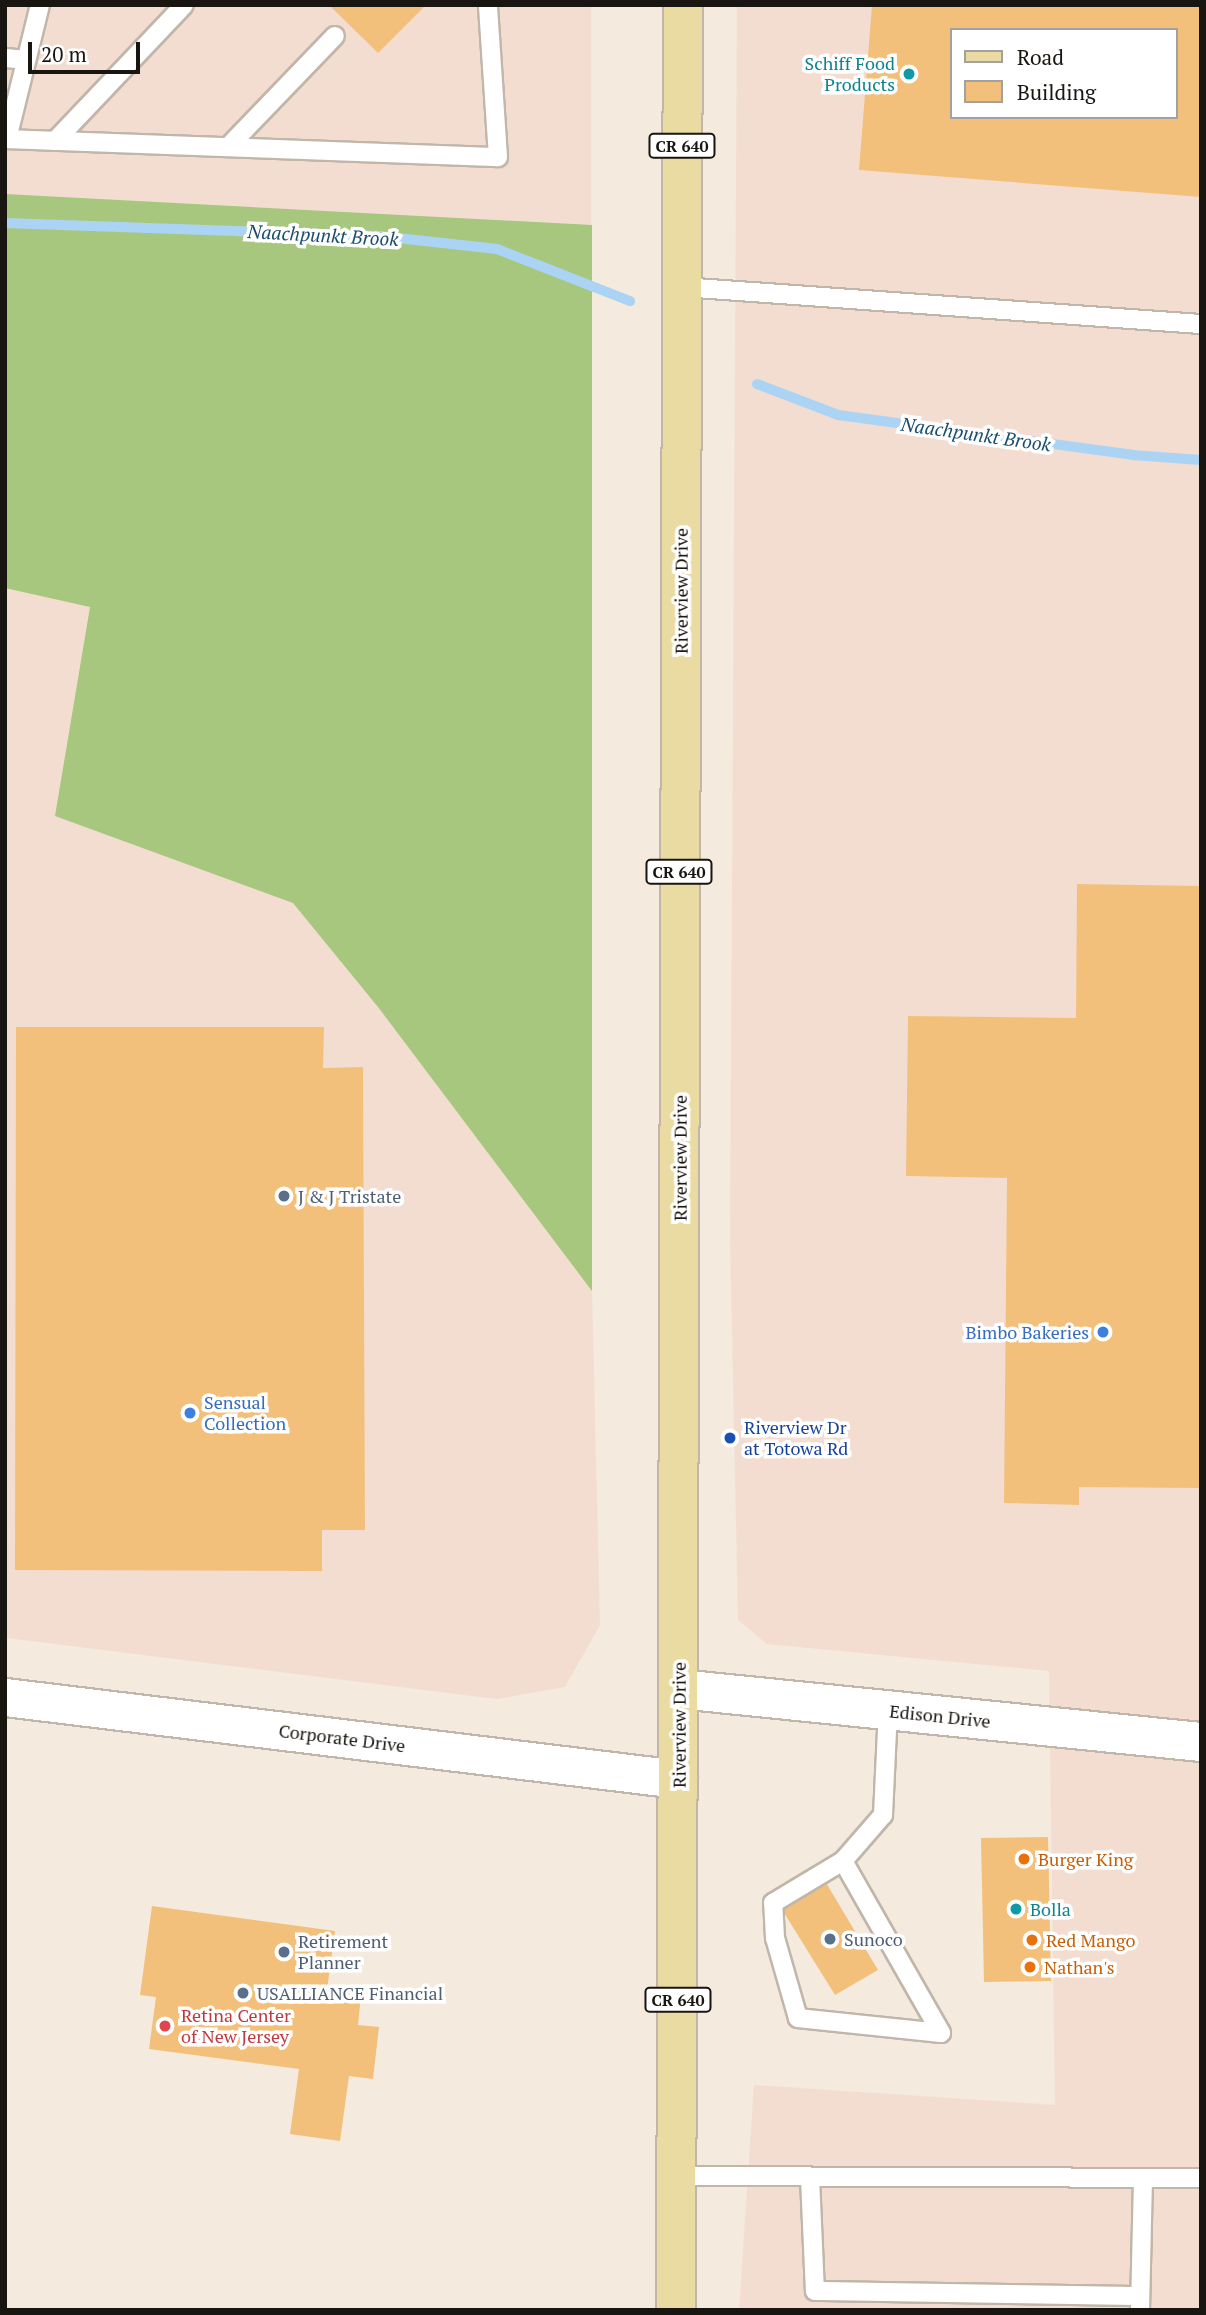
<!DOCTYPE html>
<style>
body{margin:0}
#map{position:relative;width:1206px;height:2315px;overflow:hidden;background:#f4eadd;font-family:"PT Serif",serif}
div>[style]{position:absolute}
.industrial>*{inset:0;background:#f3ddd1}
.forest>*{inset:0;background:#a7c77f}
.stream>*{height:10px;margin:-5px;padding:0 5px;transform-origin:5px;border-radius:5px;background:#abd4f4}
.building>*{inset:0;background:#f3c07c}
.roads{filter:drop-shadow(2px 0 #c0b6a9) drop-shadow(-2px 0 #c0b6a9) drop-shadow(0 2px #c0b6a9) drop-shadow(0 -2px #c0b6a9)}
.service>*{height:18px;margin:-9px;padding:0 9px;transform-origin:9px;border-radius:9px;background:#fff}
.minor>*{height:37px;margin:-18.5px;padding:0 18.5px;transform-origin:18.5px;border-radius:18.5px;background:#fff}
.secondary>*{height:38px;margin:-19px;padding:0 19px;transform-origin:19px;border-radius:19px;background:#fff}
.primary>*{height:38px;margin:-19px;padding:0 19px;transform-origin:19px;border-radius:19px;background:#e9dba1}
.dots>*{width:19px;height:19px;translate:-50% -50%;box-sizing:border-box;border:4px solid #fff;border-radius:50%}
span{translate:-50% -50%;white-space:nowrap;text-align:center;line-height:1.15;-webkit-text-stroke:7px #fff;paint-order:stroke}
.shield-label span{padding:2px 5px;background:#fff;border:2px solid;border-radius:5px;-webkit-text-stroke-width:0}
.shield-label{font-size:16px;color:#191511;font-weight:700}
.culture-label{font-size:18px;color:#0d838f}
.right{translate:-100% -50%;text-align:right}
.left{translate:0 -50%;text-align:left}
.street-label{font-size:18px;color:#191511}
.service-label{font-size:18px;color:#4e5e75}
.shop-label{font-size:18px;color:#366cbe}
.transit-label{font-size:18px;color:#164399}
.food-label{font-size:18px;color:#c56008}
.health-label{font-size:18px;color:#be3a42}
.water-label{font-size:19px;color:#194d70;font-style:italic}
.frame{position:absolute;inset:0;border:7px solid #191511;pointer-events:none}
.legend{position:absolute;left:950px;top:28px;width:228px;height:91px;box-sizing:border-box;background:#fff;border:2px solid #a3a1a0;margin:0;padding:9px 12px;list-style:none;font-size:21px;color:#191511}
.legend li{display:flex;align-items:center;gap:14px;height:35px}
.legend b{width:35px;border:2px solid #a3a1a0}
.scale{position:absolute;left:28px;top:42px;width:112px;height:32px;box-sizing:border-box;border:4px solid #191511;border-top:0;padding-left:9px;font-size:21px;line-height:24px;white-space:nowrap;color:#191511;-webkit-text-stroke:5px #fff;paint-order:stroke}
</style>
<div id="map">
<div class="industrial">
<i style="clip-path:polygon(5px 5px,591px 5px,592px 1291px,600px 1625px,565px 1687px,497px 1699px,7px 1638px,5px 1652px)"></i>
<i style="clip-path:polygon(evenodd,737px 5px,1201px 5px,1201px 2310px,739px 2310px,754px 2085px,1055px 2105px,1049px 1671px,767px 1644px,738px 1620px,730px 1236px,737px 5px,952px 30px,1176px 30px,1176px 117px,952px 117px,952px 30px)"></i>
</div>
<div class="forest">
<i style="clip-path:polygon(5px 194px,592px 225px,592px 1291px,378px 1007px,293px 903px,55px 816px,90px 607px,5px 588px)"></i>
</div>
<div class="stream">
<i style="left:5px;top:223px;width:374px;rotate:2deg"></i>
<i style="left:379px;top:236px;width:119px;rotate:6.3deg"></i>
<i style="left:497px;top:249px;width:143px;rotate:21.4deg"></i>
<i style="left:757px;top:384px;width:87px;rotate:20.9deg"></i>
<i style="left:838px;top:415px;width:297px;rotate:7.7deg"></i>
<i style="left:1132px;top:455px;width:69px;rotate:4.1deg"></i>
</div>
<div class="building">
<i style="clip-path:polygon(329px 5px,426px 5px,378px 53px)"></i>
<i style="clip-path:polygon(evenodd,872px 5px,1201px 5px,1201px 197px,859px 170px,872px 5px,952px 30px,1176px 30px,1176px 117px,952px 117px,952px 30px)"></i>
<i style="clip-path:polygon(1077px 884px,1201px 886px,1201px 1488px,1079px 1487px,1079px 1505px,1004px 1503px,1007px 1178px,906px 1176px,908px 1016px,1076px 1018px)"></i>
<i style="clip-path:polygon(16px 1027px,324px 1027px,323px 1068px,363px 1067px,365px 1530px,322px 1530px,322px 1571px,15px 1570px)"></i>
<i style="clip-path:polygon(1048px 1837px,1051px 1981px,984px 1982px,981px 1838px)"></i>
<i style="clip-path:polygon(825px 1881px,878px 1970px,835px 1995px,781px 1908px)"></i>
<i style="clip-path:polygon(152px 1906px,335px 1931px,327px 1990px,361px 1995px,358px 2025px,379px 2027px,373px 2079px,349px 2076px,340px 2141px,290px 2134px,299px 2069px,149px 2049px,156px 1997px,140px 1995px)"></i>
</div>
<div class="roads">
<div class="service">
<i style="left:5px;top:58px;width:21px;rotate:5deg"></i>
<i style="left:5px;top:139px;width:493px;rotate:2.1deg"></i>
<i style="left:498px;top:157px;width:152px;rotate:-93.8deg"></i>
<i style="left:7px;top:139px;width:138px;rotate:-76.2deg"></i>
<i style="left:55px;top:141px;width:187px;rotate:-46.5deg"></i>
<i style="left:228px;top:147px;width:154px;rotate:-46.1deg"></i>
<i style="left:682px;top:287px;width:520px;rotate:4.08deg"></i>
<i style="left:843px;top:1861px;width:198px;rotate:60.3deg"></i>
<i style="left:941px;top:2033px;width:144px;rotate:-174deg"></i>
<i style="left:798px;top:2018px;width:83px;rotate:-106deg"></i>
<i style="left:775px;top:1938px;width:35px;rotate:-93deg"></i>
<i style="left:773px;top:1903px;width:82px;rotate:-31deg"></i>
<i style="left:843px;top:1861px;width:61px;rotate:-49deg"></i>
<i style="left:883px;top:1815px;width:105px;rotate:-87.3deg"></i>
<i style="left:678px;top:2176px;width:523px;rotate:0.22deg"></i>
<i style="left:810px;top:2178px;width:113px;rotate:87.5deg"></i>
<i style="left:815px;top:2291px;width:325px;rotate:0.9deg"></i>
<i style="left:1140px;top:2310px;width:129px;rotate:-88.7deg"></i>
</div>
<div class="minor">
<i style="left:5px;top:1697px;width:678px;rotate:6.95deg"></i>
</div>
<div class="secondary">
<i style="left:679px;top:1689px;width:525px;rotate:5.8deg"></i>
</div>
<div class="primary">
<i style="left:676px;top:2310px;width:2305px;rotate:-89.83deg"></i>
</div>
</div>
<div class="dots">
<i style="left:909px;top:74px;background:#0f9aa8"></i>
<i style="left:284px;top:1196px;background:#5c6f8a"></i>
<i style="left:1103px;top:1332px;background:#3f7fe0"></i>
<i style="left:190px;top:1413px;background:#3f7fe0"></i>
<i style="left:730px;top:1438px;background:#1a4fb4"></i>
<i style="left:1024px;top:1859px;background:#e8710a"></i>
<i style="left:1016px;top:1909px;background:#0f9aa8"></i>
<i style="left:830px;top:1939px;background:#5c6f8a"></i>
<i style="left:1032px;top:1940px;background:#e8710a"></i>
<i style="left:284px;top:1952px;background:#5c6f8a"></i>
<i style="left:1030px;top:1967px;background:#e8710a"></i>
<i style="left:243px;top:1993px;background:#5c6f8a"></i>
<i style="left:165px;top:2026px;background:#e0444e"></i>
</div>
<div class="shield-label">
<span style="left:682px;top:146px">CR 640</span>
<span style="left:679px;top:872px">CR 640</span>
<span style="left:678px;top:2000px">CR 640</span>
</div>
<div class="culture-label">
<span class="right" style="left:895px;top:74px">Schiff Food<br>Products</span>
<span class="left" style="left:1030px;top:1909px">Bolla</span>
</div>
<div class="street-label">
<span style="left:681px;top:591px;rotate:-90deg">Riverview Drive</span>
<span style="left:680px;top:1158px;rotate:-90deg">Riverview Drive</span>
<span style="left:940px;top:1716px;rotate:6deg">Edison Drive</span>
<span style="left:679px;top:1725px;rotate:-90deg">Riverview Drive</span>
<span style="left:342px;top:1738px;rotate:7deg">Corporate Drive</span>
</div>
<div class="service-label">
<span class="left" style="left:298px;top:1196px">J &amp; J Tristate</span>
<span class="left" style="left:844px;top:1939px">Sunoco</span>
<span class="left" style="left:298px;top:1952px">Retirement<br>Planner</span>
<span class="left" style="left:257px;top:1993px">USALLIANCE Financial</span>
</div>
<div class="shop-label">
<span class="right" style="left:1089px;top:1332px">Bimbo Bakeries</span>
<span class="left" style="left:204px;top:1413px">Sensual<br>Collection</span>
</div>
<div class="transit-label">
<span class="left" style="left:744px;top:1438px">Riverview Dr<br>at Totowa Rd</span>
</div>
<div class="food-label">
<span class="left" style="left:1038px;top:1859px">Burger King</span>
<span class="left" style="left:1046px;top:1940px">Red Mango</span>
<span class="left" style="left:1044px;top:1967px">Nathan's</span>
</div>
<div class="health-label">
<span class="left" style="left:181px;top:2026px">Retina Center<br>of New Jersey</span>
</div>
<div class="water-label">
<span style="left:323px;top:235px;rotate:3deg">Naachpunkt Brook</span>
<span style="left:976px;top:434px;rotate:8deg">Naachpunkt Brook</span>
</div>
<div class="frame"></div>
<ul class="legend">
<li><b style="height:9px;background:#e9dba1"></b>Road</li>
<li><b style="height:19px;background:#f3c07c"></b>Building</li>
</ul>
<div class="scale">20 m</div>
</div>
